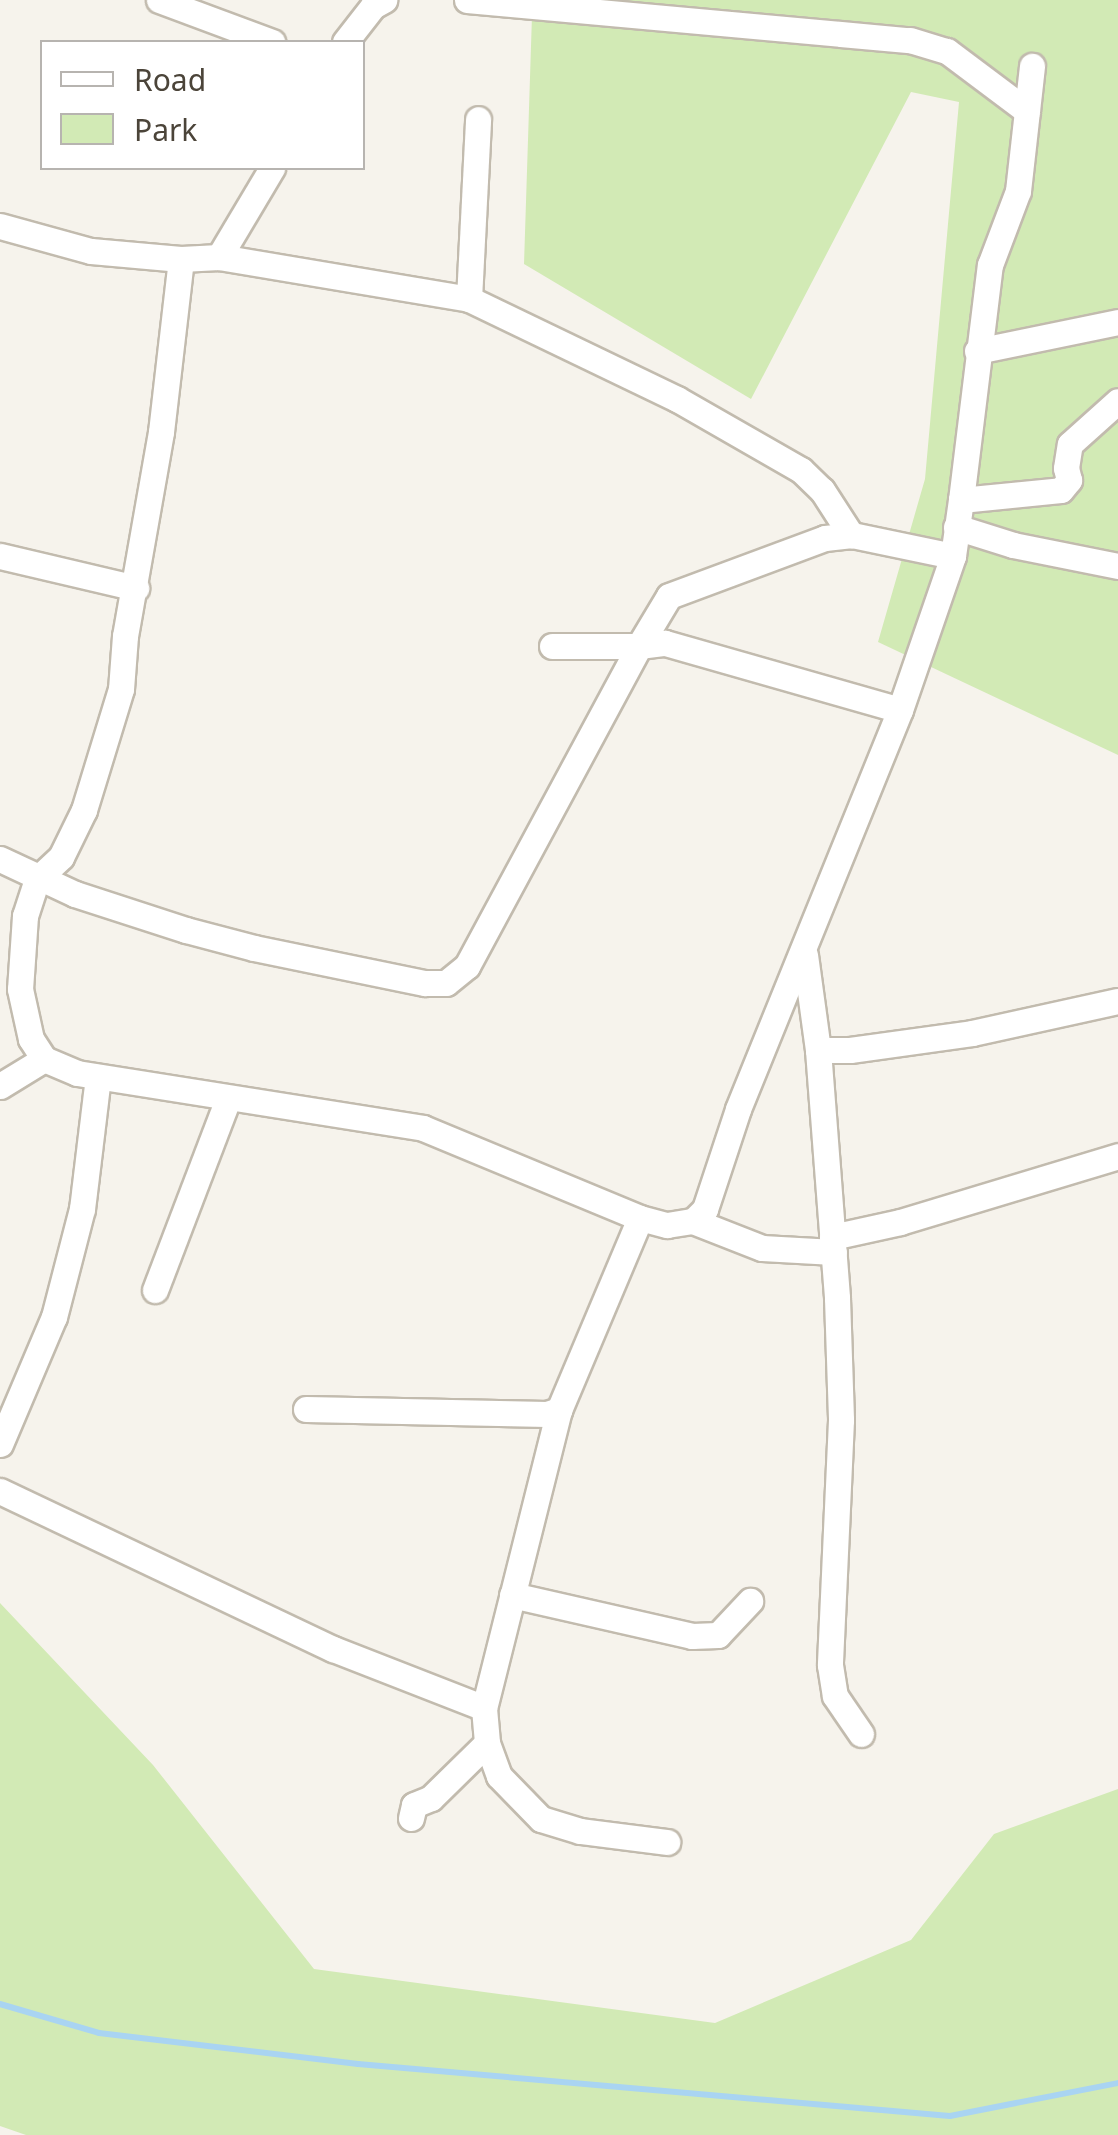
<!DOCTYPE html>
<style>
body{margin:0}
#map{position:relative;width:1118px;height:2135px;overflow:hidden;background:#f6f3ec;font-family:"Noto Sans",sans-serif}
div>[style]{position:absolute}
.green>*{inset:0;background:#d2eab5}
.stream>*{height:6px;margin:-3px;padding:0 3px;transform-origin:3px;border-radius:3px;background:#a9d4f2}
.roads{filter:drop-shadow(2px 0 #c2bbae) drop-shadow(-2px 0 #c2bbae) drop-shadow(0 2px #c2bbae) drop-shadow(0 -2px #c2bbae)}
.minor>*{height:25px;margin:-12.5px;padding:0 12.5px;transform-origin:12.5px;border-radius:12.5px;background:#fff}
span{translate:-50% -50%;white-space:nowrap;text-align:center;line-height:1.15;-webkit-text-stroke:8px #fff;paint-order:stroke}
.legend{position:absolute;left:40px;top:40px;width:325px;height:130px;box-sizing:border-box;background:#fff;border:2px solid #b7b4b0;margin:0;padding:12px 18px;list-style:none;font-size:30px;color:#4b4439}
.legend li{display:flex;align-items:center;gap:20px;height:50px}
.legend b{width:50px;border:2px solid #b7b4b0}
</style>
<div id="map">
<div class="green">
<i style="clip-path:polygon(537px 0,1118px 0,1118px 755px,878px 642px,925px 479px,959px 102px,911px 92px,751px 399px,524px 264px,532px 15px)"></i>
<i style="clip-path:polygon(0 1603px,153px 1765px,314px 1969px,715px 2023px,911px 1940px,994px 1834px,1118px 1789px,1118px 2135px,26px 2135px,0 2126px)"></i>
</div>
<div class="stream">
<i style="left:0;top:2004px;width:103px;rotate:16.3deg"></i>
<i style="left:99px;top:2033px;width:261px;rotate:6.8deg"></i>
<i style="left:358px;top:2064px;width:594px;rotate:5.02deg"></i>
<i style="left:950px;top:2116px;width:171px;rotate:-11.1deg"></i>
</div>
<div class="roads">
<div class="minor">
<i style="left:159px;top:0;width:121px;rotate:20.4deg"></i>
<i style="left:467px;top:0;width:445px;rotate:5.2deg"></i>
<i style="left:910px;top:40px;width:39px;rotate:17deg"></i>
<i style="left:947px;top:51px;width:100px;rotate:36.9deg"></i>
<i style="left:345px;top:42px;width:46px;rotate:-52.1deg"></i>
<i style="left:373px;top:6px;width:13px;rotate:-29deg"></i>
<i style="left:0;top:226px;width:94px;rotate:15.4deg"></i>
<i style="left:91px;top:251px;width:90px;rotate:5.1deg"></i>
<i style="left:181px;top:259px;width:38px;rotate:-3deg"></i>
<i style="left:219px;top:257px;width:254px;rotate:9.5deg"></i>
<i style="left:469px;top:299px;width:231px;rotate:25.7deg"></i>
<i style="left:677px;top:399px;width:143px;rotate:29.8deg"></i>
<i style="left:801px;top:470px;width:29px;rotate:44deg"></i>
<i style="left:822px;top:490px;width:54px;rotate:57.2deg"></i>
<i style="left:219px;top:257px;width:104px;rotate:-59.2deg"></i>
<i style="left:181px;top:259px;width:174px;rotate:96.6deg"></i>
<i style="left:161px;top:432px;width:207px;rotate:100deg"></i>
<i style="left:125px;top:636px;width:53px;rotate:94.3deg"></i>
<i style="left:121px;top:689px;width:127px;rotate:107deg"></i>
<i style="left:84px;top:810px;width:52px;rotate:116.1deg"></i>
<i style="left:61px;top:857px;width:33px;rotate:137deg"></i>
<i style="left:37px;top:879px;width:39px;rotate:108deg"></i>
<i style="left:25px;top:916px;width:73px;rotate:93.9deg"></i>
<i style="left:20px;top:989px;width:51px;rotate:77.6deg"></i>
<i style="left:31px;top:1039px;width:24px;rotate:57deg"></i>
<i style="left:44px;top:1059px;width:36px;rotate:23deg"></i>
<i style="left:77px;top:1073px;width:350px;rotate:9deg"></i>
<i style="left:423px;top:1128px;width:235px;rotate:22.5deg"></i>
<i style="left:640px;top:1218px;width:28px;rotate:15deg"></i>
<i style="left:667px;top:1225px;width:26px;rotate:-9deg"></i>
<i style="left:693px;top:1221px;width:17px;rotate:-45deg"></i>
<i style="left:705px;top:1209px;width:105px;rotate:-71.7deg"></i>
<i style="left:738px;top:1109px;width:431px;rotate:-67.9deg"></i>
<i style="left:900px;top:710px;width:163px;rotate:-71deg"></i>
<i style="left:953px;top:556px;width:57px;rotate:-81.9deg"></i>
<i style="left:961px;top:500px;width:100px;rotate:-5.7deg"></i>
<i style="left:1061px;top:490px;width:13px;rotate:-51deg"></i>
<i style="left:1069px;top:480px;width:12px;rotate:-104deg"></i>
<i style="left:1066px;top:468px;width:24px;rotate:-81deg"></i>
<i style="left:1070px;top:444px;width:64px;rotate:-41.9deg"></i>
<i style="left:469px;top:299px;width:180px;rotate:-87.1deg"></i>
<i style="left:977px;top:351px;width:144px;rotate:-11.6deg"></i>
<i style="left:961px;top:500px;width:237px;rotate:-83deg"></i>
<i style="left:990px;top:265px;width:79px;rotate:-69.3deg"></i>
<i style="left:1018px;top:191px;width:126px;rotate:-83.6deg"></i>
<i style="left:956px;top:527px;width:60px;rotate:17.5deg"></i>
<i style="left:1013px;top:545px;width:107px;rotate:11.3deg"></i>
<i style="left:0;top:556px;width:140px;rotate:13.2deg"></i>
<i style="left:552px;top:646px;width:87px"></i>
<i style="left:639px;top:646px;width:58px;rotate:-59deg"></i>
<i style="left:669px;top:596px;width:166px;rotate:-20.4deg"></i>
<i style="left:825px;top:538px;width:27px;rotate:-6deg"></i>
<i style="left:852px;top:535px;width:103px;rotate:11.7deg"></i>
<i style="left:0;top:859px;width:83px;rotate:25deg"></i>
<i style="left:75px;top:894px;width:117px;rotate:18deg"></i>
<i style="left:186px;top:930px;width:70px;rotate:14.8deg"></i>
<i style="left:254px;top:948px;width:175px;rotate:11.6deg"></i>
<i style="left:425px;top:983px;width:21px"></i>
<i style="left:446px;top:983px;width:27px;rotate:-39deg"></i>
<i style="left:467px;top:966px;width:363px;rotate:-61.7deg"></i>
<i style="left:639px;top:646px;width:26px;rotate:-7deg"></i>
<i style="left:665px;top:643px;width:244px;rotate:15.9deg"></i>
<i style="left:805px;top:955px;width:96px;rotate:82.2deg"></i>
<i style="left:818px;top:1050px;width:32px"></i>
<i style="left:850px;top:1050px;width:123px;rotate:-7.9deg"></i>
<i style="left:972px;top:1033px;width:149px;rotate:-12.4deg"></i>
<i style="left:818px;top:1050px;width:249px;rotate:85.6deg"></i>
<i style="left:837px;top:1298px;width:122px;rotate:88.1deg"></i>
<i style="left:841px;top:1420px;width:245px;rotate:92.6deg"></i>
<i style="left:830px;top:1665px;width:31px;rotate:81deg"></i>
<i style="left:835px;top:1696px;width:46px;rotate:55.6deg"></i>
<i style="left:0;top:1086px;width:52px;rotate:-31.5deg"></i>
<i style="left:693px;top:1221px;width:74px;rotate:21.4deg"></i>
<i style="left:762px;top:1248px;width:72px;rotate:3.2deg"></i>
<i style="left:832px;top:1237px;width:70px;rotate:-12.4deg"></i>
<i style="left:900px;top:1222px;width:228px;rotate:-16.8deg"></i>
<i style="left:155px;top:1290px;width:204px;rotate:-69.1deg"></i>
<i style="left:306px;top:1409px;width:241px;rotate:1.2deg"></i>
<i style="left:547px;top:1414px;width:13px;rotate:-18deg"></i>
<i style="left:559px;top:1410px;width:208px;rotate:-67.1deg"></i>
<i style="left:559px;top:1410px;width:307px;rotate:104.1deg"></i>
<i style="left:484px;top:1708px;width:35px;rotate:85deg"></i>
<i style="left:487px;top:1743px;width:35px;rotate:70deg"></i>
<i style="left:499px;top:1776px;width:60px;rotate:45.7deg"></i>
<i style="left:541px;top:1819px;width:41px;rotate:17.1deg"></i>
<i style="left:580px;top:1831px;width:88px;rotate:7.2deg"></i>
<i style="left:0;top:1444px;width:138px;rotate:-67deg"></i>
<i style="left:54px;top:1317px;width:112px;rotate:-75.5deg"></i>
<i style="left:82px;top:1209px;width:133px;rotate:-83.1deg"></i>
<i style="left:0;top:1491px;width:369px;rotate:25.4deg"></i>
<i style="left:333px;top:1649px;width:162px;rotate:21.3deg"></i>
<i style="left:512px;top:1595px;width:185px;rotate:12.8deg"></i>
<i style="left:692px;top:1636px;width:26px;rotate:-2deg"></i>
<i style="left:718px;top:1635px;width:47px;rotate:-46.7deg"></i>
<i style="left:411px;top:1818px;width:13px;rotate:-77deg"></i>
<i style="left:414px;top:1805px;width:18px;rotate:-22deg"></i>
<i style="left:431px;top:1798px;width:78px;rotate:-44.5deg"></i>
</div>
</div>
<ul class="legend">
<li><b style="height:12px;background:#fff"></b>Road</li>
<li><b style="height:28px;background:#d2eab5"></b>Park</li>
</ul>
</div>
